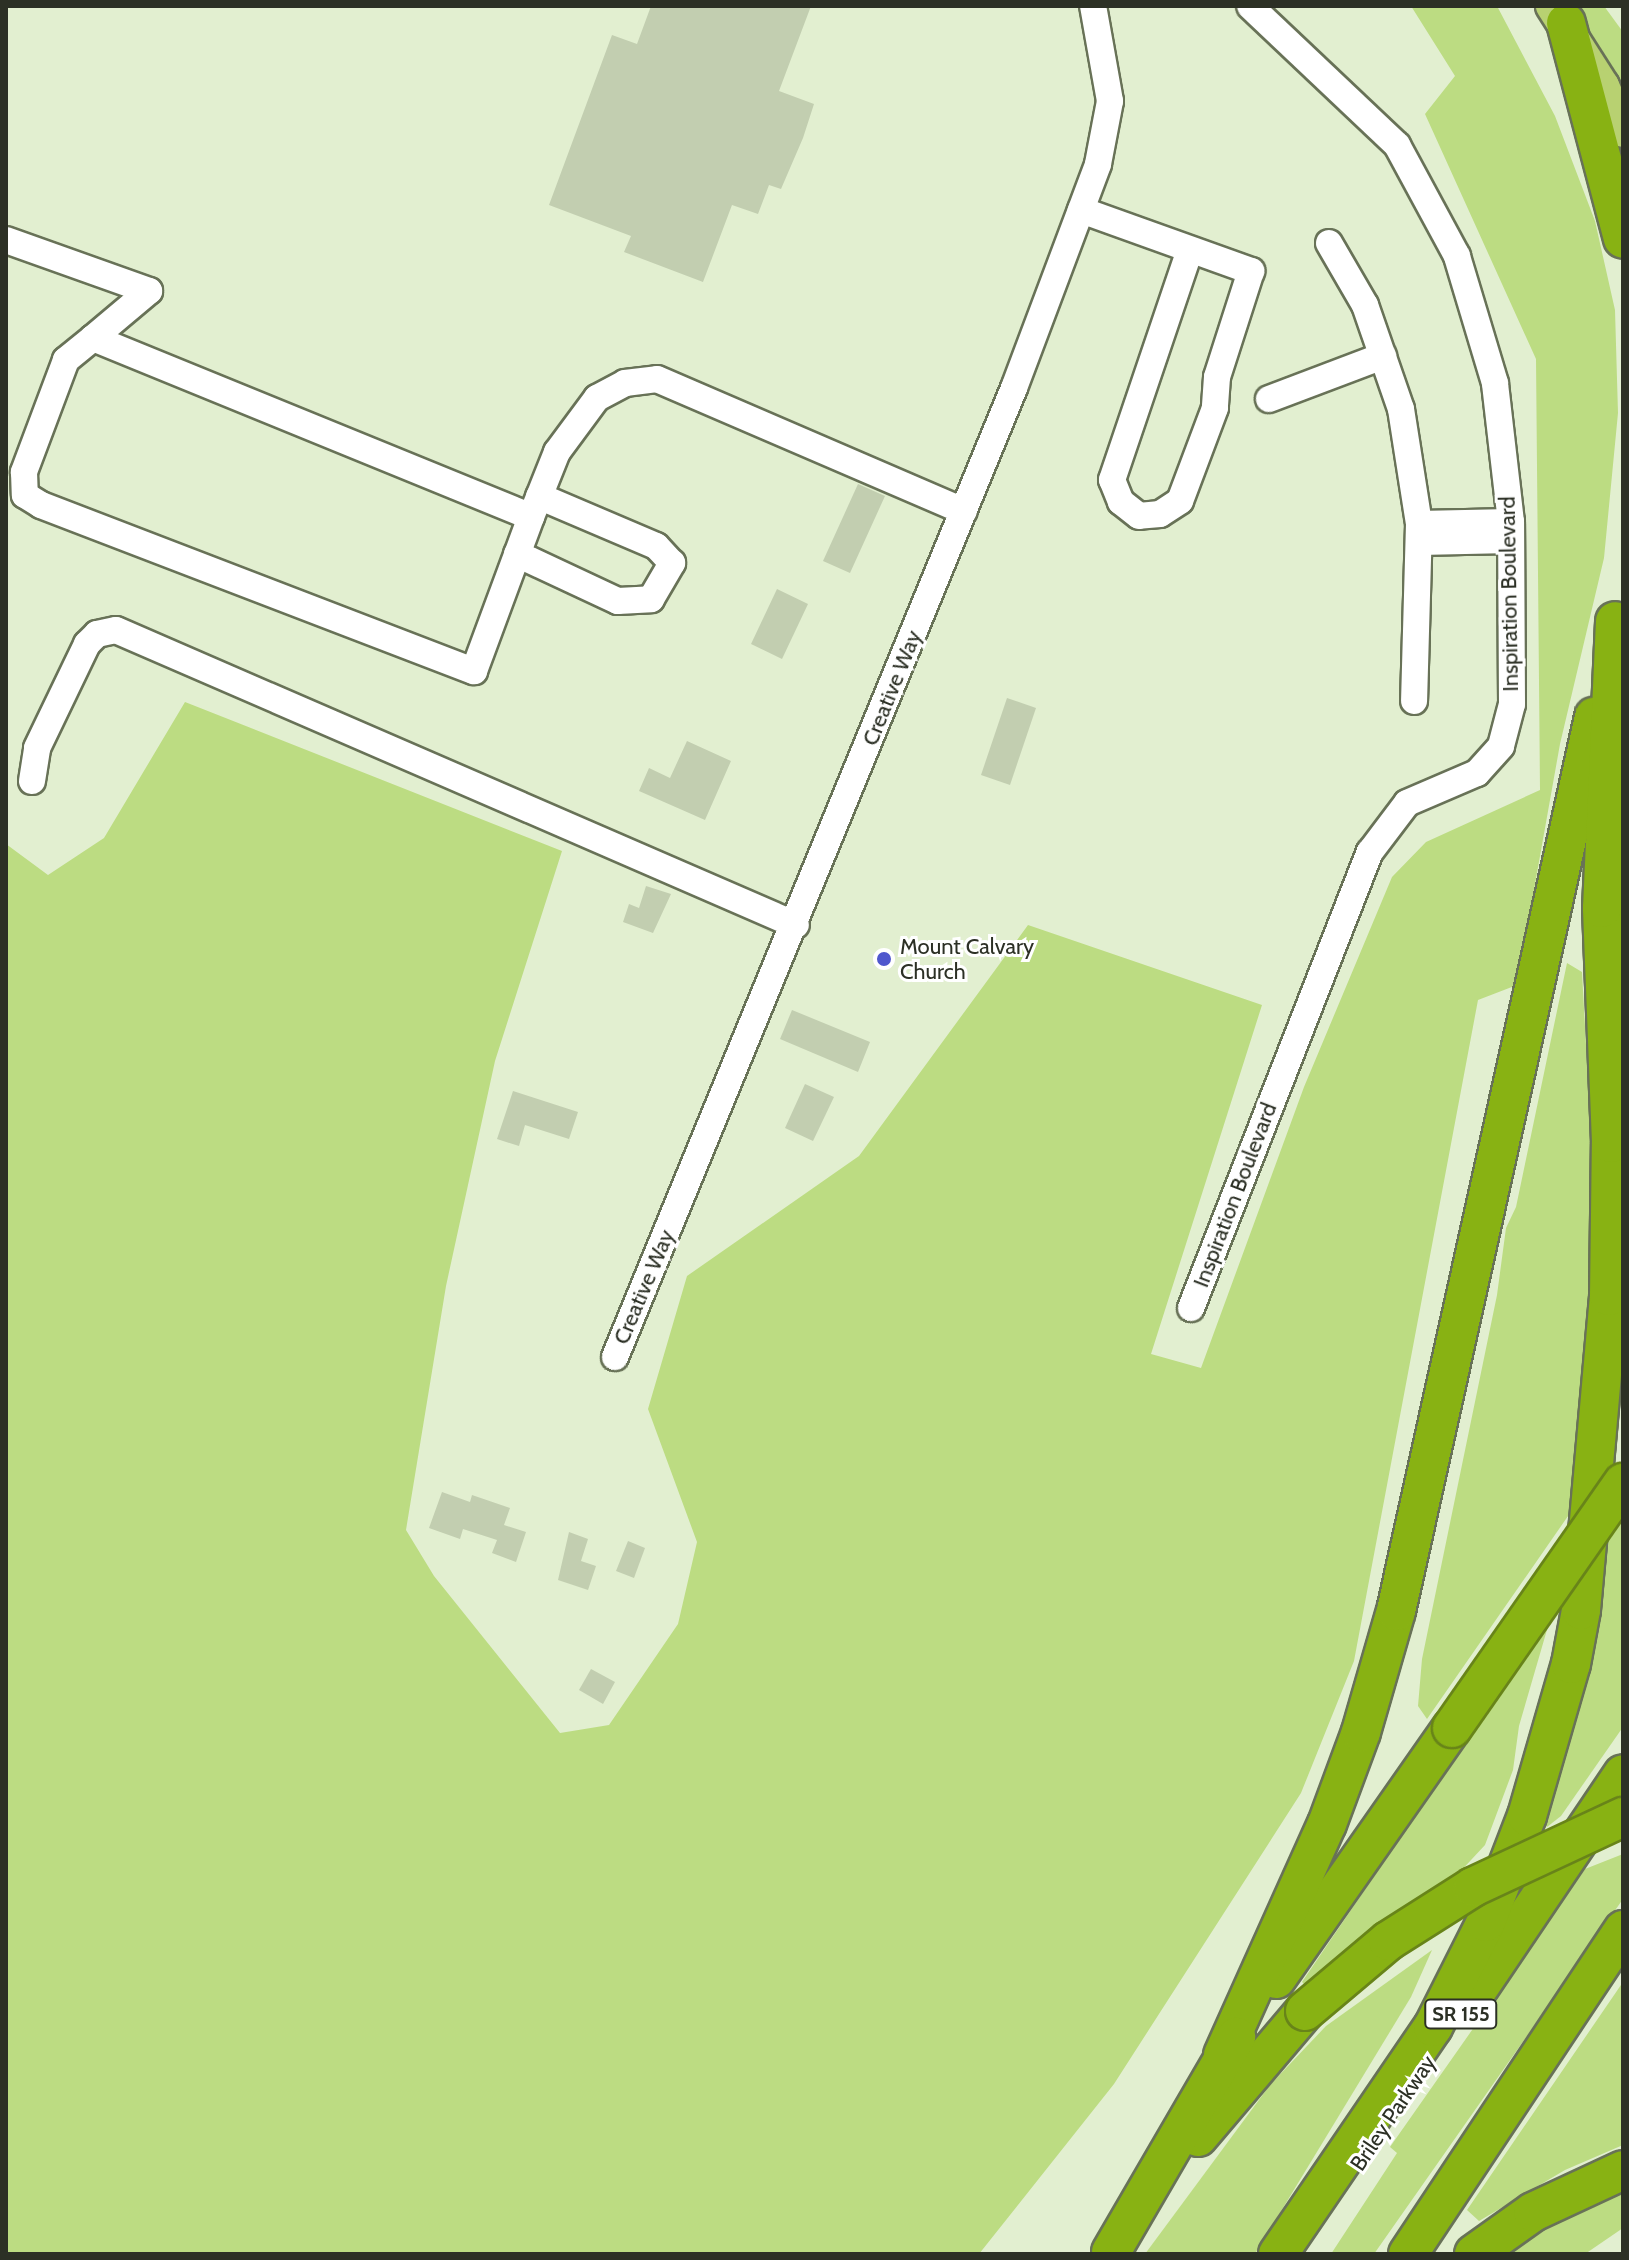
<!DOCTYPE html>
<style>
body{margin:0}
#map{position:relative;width:1629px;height:2260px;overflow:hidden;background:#e2efd0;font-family:Cabin,sans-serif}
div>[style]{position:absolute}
.green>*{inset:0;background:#bcdc82}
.building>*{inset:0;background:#c2ceb0}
.roads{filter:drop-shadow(2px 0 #687257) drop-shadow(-2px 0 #687257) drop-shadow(0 2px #687257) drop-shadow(0 -2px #687257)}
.minor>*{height:26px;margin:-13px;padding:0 13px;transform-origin:13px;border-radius:13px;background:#fff}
.major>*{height:32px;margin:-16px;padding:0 16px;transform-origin:16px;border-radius:16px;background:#b8d171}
.highway>*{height:38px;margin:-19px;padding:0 19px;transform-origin:19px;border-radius:19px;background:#88b213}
.bridges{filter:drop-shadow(2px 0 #688419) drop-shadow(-2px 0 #688419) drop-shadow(0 2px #688419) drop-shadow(0 -2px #688419)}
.highway-bridge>*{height:38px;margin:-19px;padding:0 19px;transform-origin:19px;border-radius:19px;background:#88b213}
.dots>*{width:22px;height:22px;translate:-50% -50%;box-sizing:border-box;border:4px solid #fff;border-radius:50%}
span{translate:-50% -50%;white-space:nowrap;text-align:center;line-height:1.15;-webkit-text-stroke:6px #fff;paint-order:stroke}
.shield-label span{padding:2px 6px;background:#fff;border:2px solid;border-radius:6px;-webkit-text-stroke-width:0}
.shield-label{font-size:20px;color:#2c3025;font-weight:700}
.street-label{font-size:22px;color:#2c3025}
.poi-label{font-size:22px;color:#2c3025}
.left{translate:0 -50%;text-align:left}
.frame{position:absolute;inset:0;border:8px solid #2c3025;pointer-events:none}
</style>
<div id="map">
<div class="green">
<i style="clip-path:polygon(1411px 6px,1497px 6px,1555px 116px,1595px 221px,1615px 310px,1618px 413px,1604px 558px,1560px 744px,1517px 985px,1478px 1000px,1354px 1661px,1301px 1793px,1114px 2084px,979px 2254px,6px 2254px,6px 844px,48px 875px,104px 838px,185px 702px,562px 851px,495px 1061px,446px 1286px,406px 1530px,434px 1576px,560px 1733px,609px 1725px,678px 1624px,697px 1542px,648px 1409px,687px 1276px,859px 1156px,1028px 925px,1262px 1005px,1151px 1354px,1201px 1368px,1304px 1087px,1392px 877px,1426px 842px,1540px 790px,1536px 359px,1425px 114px,1455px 76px)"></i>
<i style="clip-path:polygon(1563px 6px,1604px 6px,1623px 32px,1623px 121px)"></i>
<i style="clip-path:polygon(1567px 963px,1582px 972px,1594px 1189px,1594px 1270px,1575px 1506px,1427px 1719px,1418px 1706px,1422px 1659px,1497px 1295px,1506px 1228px,1516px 1207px)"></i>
<i style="clip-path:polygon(1623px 1513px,1623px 1727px,1561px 1816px,1547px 1827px,1541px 1821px,1604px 1540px)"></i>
<i style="clip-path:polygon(1551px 1616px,1519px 1726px,1513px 1770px,1485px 1845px,1444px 1889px,1307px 1987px,1302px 1982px)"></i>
<i style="clip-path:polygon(1623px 1854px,1623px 1899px,1374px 2254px,1331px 2254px,1397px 2153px,1390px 2147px,1585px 1869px)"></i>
<i style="clip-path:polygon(1432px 1950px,1411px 1997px,1255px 2254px,1145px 2254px,1270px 2085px,1326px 2026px)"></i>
<i style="clip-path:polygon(1623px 1982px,1623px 2145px,1565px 2170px,1479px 2221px,1467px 2210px)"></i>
<i style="clip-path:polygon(1623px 2189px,1623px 2228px,1585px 2254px,1507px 2254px,1598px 2197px)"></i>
</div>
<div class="building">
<i style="clip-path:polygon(651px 6px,811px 6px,779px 91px,814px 104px,803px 138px,781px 189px,769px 185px,758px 214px,732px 205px,703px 282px,624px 252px,631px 236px,549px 205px,612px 35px,637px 44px)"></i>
<i style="clip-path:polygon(858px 484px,885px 496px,850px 573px,823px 561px)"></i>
<i style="clip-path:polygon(777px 589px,808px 604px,782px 659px,751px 644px)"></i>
<i style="clip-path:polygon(1007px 698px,1036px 708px,1010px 785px,981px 775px)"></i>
<i style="clip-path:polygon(687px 741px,731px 761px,705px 820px,639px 791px,649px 768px,670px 778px)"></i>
<i style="clip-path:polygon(646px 886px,671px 894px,653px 933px,623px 922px,629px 904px,639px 908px)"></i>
<i style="clip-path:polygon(792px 1010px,870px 1042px,858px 1072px,780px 1039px)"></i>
<i style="clip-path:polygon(805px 1084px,834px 1097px,813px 1141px,785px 1128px)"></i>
<i style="clip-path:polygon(513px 1091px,578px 1112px,569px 1139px,525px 1125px,519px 1146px,497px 1139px)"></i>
<i style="clip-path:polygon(442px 1492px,470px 1502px,472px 1495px,510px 1508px,504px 1525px,526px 1532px,516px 1562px,492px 1553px,497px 1540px,463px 1529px,460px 1539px,429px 1528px)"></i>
<i style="clip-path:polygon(569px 1532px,588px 1539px,581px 1561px,596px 1566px,588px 1590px,558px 1580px)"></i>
<i style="clip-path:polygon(628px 1541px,645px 1548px,634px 1578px,616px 1571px)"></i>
<i style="clip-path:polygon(591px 1669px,615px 1682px,603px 1704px,579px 1690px)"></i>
</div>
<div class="roads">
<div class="minor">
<i style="left:1081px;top:210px;width:181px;rotate:19.7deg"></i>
<i style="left:1251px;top:271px;width:111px;rotate:107.8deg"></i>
<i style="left:1217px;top:377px;width:31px;rotate:94deg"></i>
<i style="left:1215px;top:408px;width:99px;rotate:110.6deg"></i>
<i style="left:1180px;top:501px;width:24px;rotate:147deg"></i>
<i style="left:1160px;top:514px;width:21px;rotate:175deg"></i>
<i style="left:1139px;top:516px;width:23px;rotate:-142deg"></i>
<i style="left:1121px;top:502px;width:24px;rotate:-112deg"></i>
<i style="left:1112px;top:480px;width:243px;rotate:-71.3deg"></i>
<i style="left:6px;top:240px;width:152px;rotate:19.6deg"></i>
<i style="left:149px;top:291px;width:73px;rotate:140deg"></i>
<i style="left:93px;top:338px;width:473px;rotate:22.2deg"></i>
<i style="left:531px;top:517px;width:70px;rotate:-68.2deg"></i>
<i style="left:557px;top:452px;width:67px;rotate:-53.5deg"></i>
<i style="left:597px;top:398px;width:32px;rotate:-28deg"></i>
<i style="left:625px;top:383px;width:32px;rotate:-7deg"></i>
<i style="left:657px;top:379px;width:334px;rotate:23.3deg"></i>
<i style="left:1329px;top:243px;width:72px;rotate:59.9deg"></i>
<i style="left:1365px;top:305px;width:110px;rotate:70.9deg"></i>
<i style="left:1401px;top:409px;width:116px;rotate:81.1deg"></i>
<i style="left:1419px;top:524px;width:177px;rotate:91.6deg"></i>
<i style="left:93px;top:338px;width:35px;rotate:141deg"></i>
<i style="left:66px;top:360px;width:120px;rotate:110.6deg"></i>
<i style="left:24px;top:472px;width:23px;rotate:88deg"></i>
<i style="left:25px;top:495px;width:19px;rotate:32deg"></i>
<i style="left:41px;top:505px;width:464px;rotate:21deg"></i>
<i style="left:474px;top:671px;width:164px;rotate:-69.7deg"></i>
<i style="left:1269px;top:399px;width:122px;rotate:-20.7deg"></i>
<i style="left:1419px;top:524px;width:92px;rotate:-1.2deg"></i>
<i style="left:1419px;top:542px;width:92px;rotate:-1.2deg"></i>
<i style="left:517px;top:554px;width:111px;rotate:25deg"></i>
<i style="left:618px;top:601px;width:33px;rotate:-3deg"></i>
<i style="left:651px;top:599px;width:42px;rotate:-59.7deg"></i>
<i style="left:672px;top:563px;width:23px;rotate:-133deg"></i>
<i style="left:656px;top:546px;width:127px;rotate:-156.9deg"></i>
<i style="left:32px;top:781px;width:33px;rotate:-81deg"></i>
<i style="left:37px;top:748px;width:115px;rotate:-64.3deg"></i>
<i style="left:87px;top:644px;width:14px;rotate:-45deg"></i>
<i style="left:97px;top:634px;width:19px;rotate:-12deg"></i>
<i style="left:116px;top:630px;width:741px;rotate:23.45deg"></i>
<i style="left:1191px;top:1308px;width:490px;rotate:-68.6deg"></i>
<i style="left:1370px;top:852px;width:61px;rotate:-52.9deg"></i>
<i style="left:1407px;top:803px;width:76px;rotate:-23.2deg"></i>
<i style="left:1477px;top:773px;width:36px;rotate:-48deg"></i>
<i style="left:1501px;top:746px;width:43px;rotate:-75.3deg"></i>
<i style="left:1512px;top:704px;width:182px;rotate:-90.3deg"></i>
<i style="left:1511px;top:522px;width:140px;rotate:-96.6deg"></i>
<i style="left:1495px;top:383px;width:133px;rotate:-106.7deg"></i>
<i style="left:1457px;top:256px;width:126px;rotate:-118.4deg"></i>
<i style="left:1397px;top:145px;width:202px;rotate:-136.6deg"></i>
<i style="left:615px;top:1357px;width:1048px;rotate:-67.62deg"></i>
<i style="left:1014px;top:388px;width:239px;rotate:-69.4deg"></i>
<i style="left:1098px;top:164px;width:64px;rotate:-79.2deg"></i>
<i style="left:1110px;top:101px;width:97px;rotate:-100.1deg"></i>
</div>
<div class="major">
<i style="left:1552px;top:6px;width:95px;rotate:57.5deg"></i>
<i style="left:1603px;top:86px;width:49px;rotate:66deg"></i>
</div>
<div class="highway">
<i style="left:1566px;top:23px;width:223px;rotate:75.2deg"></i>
<i style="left:1276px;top:1979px;width:307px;rotate:-55deg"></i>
<i style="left:1468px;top:2004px;width:277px;rotate:-56deg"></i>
<i style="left:1223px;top:2055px;width:253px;rotate:-65.8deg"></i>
<i style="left:1327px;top:1824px;width:98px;rotate:-69.7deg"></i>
<i style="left:1361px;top:1732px;width:126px;rotate:-73.9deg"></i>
<i style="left:1396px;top:1611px;width:916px;rotate:-77.51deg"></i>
<i style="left:1198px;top:2137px;width:165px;rotate:-49.7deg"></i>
<i style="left:1111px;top:2252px;width:249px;rotate:-59.8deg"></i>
<i style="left:1278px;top:2254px;width:275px;rotate:-55.7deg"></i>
<i style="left:1433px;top:2027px;width:118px;rotate:-63.2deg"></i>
<i style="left:1486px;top:1922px;width:114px;rotate:-68.9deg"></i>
<i style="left:1527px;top:1816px;width:158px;rotate:-73.9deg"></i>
<i style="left:1571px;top:1664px;width:55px;rotate:-79.5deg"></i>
<i style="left:1581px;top:1610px;width:315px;rotate:-84.9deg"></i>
<i style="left:1609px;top:1296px;width:153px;rotate:-89.3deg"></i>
<i style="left:1611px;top:1143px;width:235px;rotate:-92.2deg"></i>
<i style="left:1602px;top:908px;width:287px;rotate:-87.4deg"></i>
<i style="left:1408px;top:2254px;width:389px;rotate:-56.4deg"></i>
<i style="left:1474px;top:2254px;width:72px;rotate:-35.4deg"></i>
<i style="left:1533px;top:2212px;width:99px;rotate:-25deg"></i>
</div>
</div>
<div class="bridges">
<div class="highway-bridge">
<i style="left:1452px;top:1728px;width:299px;rotate:-55.1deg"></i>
<i style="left:1305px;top:2011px;width:109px;rotate:-40.1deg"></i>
<i style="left:1388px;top:1941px;width:101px;rotate:-32.4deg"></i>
<i style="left:1473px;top:1887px;width:166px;rotate:-25deg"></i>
</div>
</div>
<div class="dots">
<i style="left:884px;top:959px;background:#4f57cd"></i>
</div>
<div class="shield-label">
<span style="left:1461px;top:2014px">SR 155</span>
</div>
<div class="street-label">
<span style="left:1509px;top:594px;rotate:-91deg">Inspiration Boulevard</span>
<span style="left:892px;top:688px;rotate:-68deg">Creative Way</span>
<span style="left:1235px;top:1195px;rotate:-69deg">Inspiration Boulevard</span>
<span style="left:644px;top:1287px;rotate:-67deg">Creative Way</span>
<span style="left:1393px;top:2113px;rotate:-56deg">Briley Parkway</span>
</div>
<div class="poi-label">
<span class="left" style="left:900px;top:959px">Mount Calvary<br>Church</span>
</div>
<div class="frame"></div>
</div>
